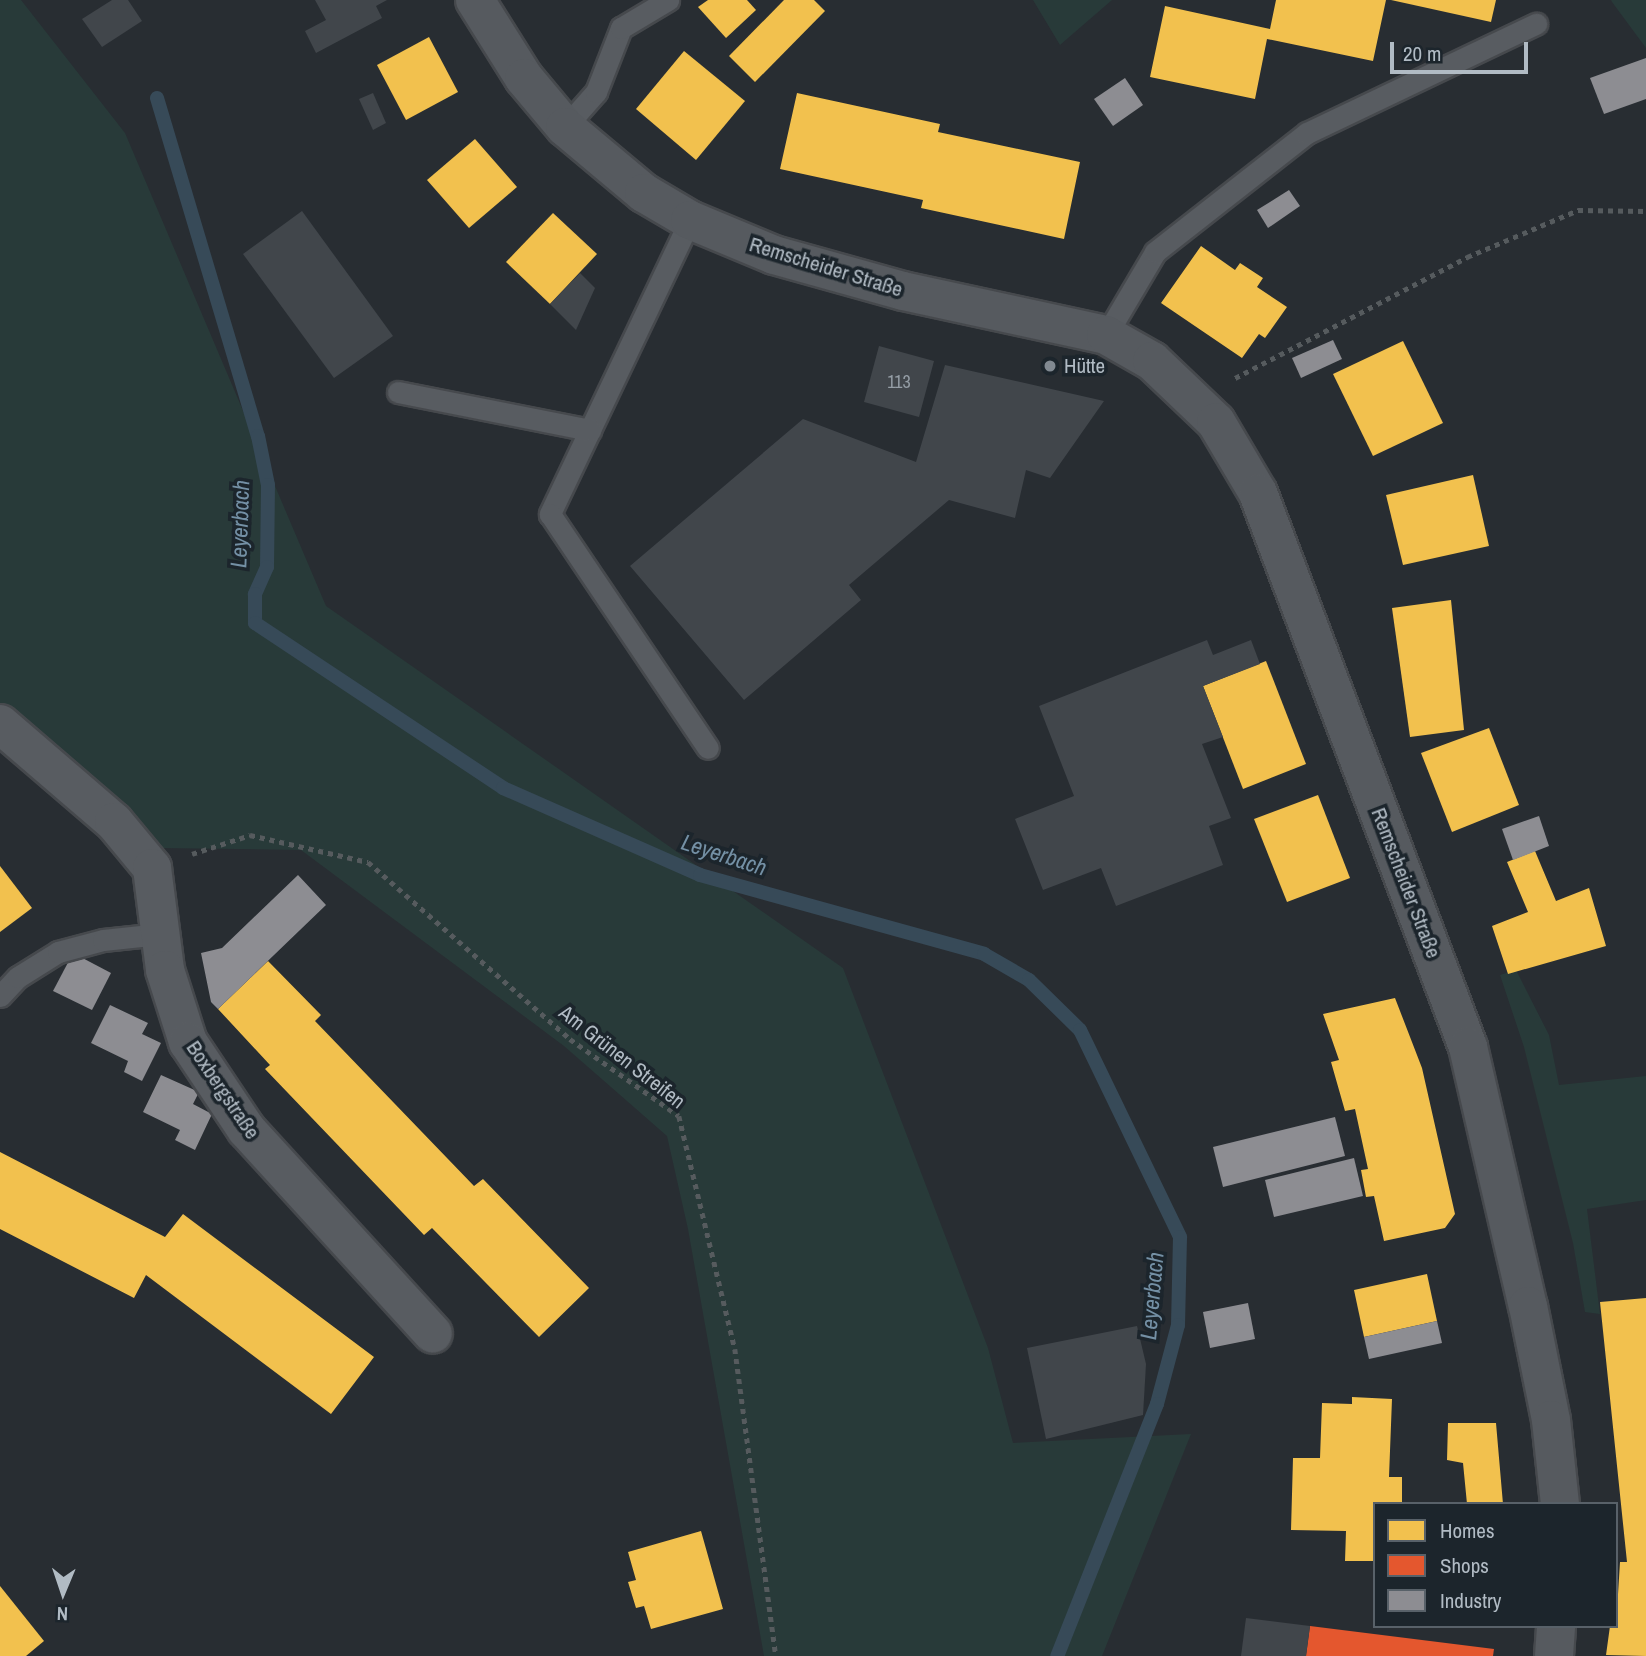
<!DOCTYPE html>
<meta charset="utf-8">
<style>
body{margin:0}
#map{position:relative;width:1646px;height:1656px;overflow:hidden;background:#282d32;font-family:"Archivo Narrow",sans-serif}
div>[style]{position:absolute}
.green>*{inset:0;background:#283a39}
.homes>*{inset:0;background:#f2c14e}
.shops>*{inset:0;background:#e4572e}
.industry>*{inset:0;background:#8d8d92}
.stream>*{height:14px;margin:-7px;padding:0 7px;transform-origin:7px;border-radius:7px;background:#374a58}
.building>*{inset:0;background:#41464b}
.path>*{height:4.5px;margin-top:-2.25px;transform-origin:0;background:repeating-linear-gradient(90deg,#565b5e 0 5px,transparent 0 10px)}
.roads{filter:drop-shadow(2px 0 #46494d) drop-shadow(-2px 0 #46494d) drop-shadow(0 2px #46494d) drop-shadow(0 -2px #46494d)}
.lane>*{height:21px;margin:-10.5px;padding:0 10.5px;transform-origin:10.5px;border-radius:10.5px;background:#585c61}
.street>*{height:38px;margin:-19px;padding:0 19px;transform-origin:19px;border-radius:19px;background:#585c61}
.secondary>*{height:38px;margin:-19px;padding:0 19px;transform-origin:19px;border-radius:19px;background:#565a5f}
.dots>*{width:19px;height:19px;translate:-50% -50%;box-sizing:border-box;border:4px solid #1c252c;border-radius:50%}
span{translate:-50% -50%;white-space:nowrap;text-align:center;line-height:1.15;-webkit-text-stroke:7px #1c252c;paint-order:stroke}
.number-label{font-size:18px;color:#959ea6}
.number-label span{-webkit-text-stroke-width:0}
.street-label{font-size:21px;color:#b1bbc4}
.poi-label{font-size:21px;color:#b1bbc4}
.left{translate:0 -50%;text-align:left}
.water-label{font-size:23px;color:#7490a5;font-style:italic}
.legend{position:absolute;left:1373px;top:1502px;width:245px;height:126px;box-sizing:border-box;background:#1c252c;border:2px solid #586169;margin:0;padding:9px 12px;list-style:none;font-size:21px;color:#b1bbc4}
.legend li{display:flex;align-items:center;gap:14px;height:35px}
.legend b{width:35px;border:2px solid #586169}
.north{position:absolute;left:28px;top:1558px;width:70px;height:70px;-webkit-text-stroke:5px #1c252c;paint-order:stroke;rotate:182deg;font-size:19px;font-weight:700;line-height:28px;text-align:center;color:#b1bbc4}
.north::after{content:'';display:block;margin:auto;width:24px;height:32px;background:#b1bbc4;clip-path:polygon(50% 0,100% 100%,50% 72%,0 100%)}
.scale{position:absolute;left:1390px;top:42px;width:138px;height:32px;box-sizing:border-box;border:4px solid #b1bbc4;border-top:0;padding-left:9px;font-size:21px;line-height:24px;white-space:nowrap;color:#b1bbc4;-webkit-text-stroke:5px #1c252c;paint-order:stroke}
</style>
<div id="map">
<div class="green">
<i style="clip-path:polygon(0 0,21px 0,125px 133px,326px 606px,843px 968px,988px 1348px,1013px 1443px,1191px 1434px,1102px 1656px,764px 1656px,688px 1229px,667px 1136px,564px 1046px,301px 850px,158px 848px,0 703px)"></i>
<i style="clip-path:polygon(1033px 0,1112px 0,1060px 45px)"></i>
<i style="clip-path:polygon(1611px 0,1646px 0,1646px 48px,1612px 2px)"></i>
<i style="clip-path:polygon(1516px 970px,1549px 1035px,1559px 1085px,1646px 1076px,1646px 1200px,1587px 1209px,1600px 1314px,1585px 1312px,1573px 1243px,1524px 1047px,1500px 975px)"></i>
</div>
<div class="homes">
<i style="clip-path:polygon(708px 0,747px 0,756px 10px,726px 38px,698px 7px)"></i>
<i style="clip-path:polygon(784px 0,814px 0,825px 11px,755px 82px,729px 56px)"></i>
<i style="clip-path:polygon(1276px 0,1386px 0,1373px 61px,1267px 39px,1255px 99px,1150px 77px,1165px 6px,1270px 29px)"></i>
<i style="clip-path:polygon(1391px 0,1496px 0,1491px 22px)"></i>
<i style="clip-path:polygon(429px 37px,458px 92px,406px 120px,377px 65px)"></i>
<i style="clip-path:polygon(684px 51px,745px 101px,696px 160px,636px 109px)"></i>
<i style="clip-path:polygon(797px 93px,940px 124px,938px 132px,1080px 162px,1064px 239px,921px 208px,923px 200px,780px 169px)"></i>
<i style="clip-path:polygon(475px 139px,517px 187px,469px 228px,427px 180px)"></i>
<i style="clip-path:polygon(553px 213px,597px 254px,550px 304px,506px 262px)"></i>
<i style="clip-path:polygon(1201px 246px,1235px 270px,1240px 263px,1263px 278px,1257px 287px,1287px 307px,1265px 338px,1259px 334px,1242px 358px,1161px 303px)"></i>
<i style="clip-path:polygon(1403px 341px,1443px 423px,1373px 456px,1333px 374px)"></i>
<i style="clip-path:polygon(1473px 475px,1489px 546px,1403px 565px,1386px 495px)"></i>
<i style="clip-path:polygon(1451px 600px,1464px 730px,1410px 737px,1392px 608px)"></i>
<i style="clip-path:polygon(1266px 661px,1306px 764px,1243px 789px,1203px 686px)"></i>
<i style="clip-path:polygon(1489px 728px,1519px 805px,1452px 832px,1421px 753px)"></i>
<i style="clip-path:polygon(1318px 795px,1350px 878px,1287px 902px,1254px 819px)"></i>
<i style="clip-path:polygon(1535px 851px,1556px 901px,1589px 888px,1606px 946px,1508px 974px,1492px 926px,1528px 912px,1507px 862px)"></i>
<i style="clip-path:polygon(0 866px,32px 908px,0 932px)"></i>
<i style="clip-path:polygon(268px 961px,321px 1015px,315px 1021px,474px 1186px,483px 1179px,589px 1288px,539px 1337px,432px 1228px,424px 1235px,265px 1069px,270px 1065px,218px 1009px)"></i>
<i style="clip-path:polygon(1395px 998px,1422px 1068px,1455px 1214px,1445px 1228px,1384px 1241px,1374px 1196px,1366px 1197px,1361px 1170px,1368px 1169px,1355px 1109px,1345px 1111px,1331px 1062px,1339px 1060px,1323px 1014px)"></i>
<i style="clip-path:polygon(0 1152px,165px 1237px,183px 1214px,374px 1357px,331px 1414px,146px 1275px,134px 1298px,0 1229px)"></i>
<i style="clip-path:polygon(1427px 1274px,1437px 1321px,1364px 1337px,1354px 1290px)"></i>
<i style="clip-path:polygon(1646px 1298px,1646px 1656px,1606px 1655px,1610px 1626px,1616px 1626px,1620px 1562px,1627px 1562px,1600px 1302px)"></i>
<i style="clip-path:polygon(1352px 1397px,1392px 1399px,1389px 1477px,1402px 1477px,1402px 1504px,1375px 1504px,1375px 1561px,1345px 1561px,1346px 1531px,1291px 1530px,1293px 1458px,1320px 1458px,1322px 1403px,1352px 1404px)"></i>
<i style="clip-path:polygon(1448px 1423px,1496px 1423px,1503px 1504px,1467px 1504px,1463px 1463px,1447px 1460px)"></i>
<i style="clip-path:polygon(701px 1531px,723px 1609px,651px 1629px,644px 1606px,636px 1608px,628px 1582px,636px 1580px,628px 1552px)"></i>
<i style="clip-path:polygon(0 1586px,44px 1641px,26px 1656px,0 1656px)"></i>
</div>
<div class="shops">
<i style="clip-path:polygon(1310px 1626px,1494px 1649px,1493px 1656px,1306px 1656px)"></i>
</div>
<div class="industry">
<i style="clip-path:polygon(1646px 58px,1646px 99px,1604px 114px,1590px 78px)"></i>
<i style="clip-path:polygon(1125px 78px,1143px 105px,1113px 126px,1094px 99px)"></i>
<i style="clip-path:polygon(1289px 190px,1300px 206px,1268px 228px,1257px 210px)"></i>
<i style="clip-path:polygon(1333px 340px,1342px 359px,1301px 378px,1292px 358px)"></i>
<i style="clip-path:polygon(1539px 816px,1549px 846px,1513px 860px,1502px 829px)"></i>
<i style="clip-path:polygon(298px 875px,326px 905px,218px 1009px,211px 1002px,201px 953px,222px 948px)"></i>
<i style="clip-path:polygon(73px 953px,111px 973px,92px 1010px,53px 991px)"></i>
<i style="clip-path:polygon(110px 1005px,148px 1023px,142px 1034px,161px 1043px,142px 1081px,124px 1072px,128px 1061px,91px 1043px)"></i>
<i style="clip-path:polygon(161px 1075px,199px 1092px,193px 1104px,212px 1114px,195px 1150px,175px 1140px,180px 1130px,143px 1112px)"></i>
<i style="clip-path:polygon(1335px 1117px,1345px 1156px,1223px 1187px,1213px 1147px)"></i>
<i style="clip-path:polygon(1354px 1158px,1363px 1196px,1274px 1217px,1265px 1180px)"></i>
<i style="clip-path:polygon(1248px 1303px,1255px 1339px,1210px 1348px,1203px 1312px)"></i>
<i style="clip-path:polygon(1437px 1321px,1442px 1343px,1369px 1359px,1364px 1337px)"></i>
</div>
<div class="stream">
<i style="left:157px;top:98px;width:353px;rotate:73.4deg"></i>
<i style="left:258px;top:436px;width:50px;rotate:78.5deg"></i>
<i style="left:268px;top:485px;width:82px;rotate:90.7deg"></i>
<i style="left:267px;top:567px;width:30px;rotate:114deg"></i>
<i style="left:255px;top:594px;width:29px;rotate:90deg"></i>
<i style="left:255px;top:623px;width:298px;rotate:33.6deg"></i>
<i style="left:503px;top:788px;width:215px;rotate:23.8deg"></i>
<i style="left:700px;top:875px;width:295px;rotate:15.5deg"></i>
<i style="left:984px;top:954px;width:52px;rotate:30deg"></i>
<i style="left:1029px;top:980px;width:71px;rotate:44.4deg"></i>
<i style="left:1080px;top:1030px;width:230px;rotate:64.2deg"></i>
<i style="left:1180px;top:1237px;width:88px;rotate:91.3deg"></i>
<i style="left:1178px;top:1325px;width:82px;rotate:104.9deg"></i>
<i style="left:1157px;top:1404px;width:271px;rotate:111.6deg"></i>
</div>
<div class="building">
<i style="clip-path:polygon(112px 0,128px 0,142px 21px,102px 47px,82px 19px)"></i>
<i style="clip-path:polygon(315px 0,387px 0,376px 6px,382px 18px,316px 53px,305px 31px,326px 20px)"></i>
<i style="clip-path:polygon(373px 93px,386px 123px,373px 130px,359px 99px)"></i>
<i style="clip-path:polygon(302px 211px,393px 336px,334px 378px,243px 254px)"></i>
<i style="clip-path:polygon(580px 273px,595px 288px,576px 330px,550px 304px)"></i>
<i style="clip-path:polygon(879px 346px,934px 361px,919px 417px,864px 402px)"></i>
<i style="clip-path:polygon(945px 365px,1104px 401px,1050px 478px,1026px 470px,1015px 518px,949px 500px,849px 585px,861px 600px,744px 700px,630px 566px,803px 419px,916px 462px)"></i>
<i style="clip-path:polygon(1207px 640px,1213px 655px,1251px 640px,1260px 664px,1203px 686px,1223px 737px,1202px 744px,1231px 818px,1209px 826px,1223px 865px,1116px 906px,1101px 868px,1043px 890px,1015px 819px,1074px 796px,1039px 706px)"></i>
<i style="clip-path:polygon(1137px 1326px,1146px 1364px,1143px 1415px,1046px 1439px,1027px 1348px)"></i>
<i style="clip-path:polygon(1246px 1618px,1310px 1626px,1306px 1656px,1241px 1656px)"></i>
</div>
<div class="path">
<i style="left:1235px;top:378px;width:262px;rotate:-27.5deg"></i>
<i style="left:1467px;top:257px;width:121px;rotate:-22.9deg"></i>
<i style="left:1578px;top:210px;width:68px;rotate:0.8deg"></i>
<i style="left:192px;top:854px;width:61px;rotate:-18.1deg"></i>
<i style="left:250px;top:835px;width:121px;rotate:12.9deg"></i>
<i style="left:368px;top:862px;width:269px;rotate:41.2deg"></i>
<i style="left:570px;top:1039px;width:133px;rotate:35.2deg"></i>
<i style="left:679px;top:1116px;width:240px;rotate:76.5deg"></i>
<i style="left:735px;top:1349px;width:310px;rotate:82.4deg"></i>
</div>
<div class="roads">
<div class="lane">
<i style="left:565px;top:127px;width:47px;rotate:-48.5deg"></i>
<i style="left:596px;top:92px;width:69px;rotate:-68.7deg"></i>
<i style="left:621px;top:28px;width:55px;rotate:-30.8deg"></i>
<i style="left:690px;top:220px;width:326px;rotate:115.5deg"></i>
<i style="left:550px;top:514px;width:282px;rotate:56deg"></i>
<i style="left:1106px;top:335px;width:96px;rotate:-59.4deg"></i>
<i style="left:1155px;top:252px;width:193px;rotate:-38.1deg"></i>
<i style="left:1307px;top:133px;width:254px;rotate:-25.5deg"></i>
<i style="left:398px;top:392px;width:196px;rotate:11.2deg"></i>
<i style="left:0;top:996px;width:26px;rotate:-47deg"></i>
<i style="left:18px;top:977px;width:47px;rotate:-32deg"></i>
<i style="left:58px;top:952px;width:47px;rotate:-14.9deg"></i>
<i style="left:103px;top:940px;width:57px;rotate:-6deg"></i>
</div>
<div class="street">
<i style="left:0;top:724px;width:150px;rotate:40.7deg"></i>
<i style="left:114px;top:822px;width:60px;rotate:50.4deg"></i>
<i style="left:152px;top:868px;width:103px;rotate:82.7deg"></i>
<i style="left:165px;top:970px;width:76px;rotate:72.3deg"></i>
<i style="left:188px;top:1042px;width:105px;rotate:56.3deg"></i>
<i style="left:246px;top:1129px;width:277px;rotate:47.6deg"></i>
</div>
<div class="secondary">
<i style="left:475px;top:0;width:92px;rotate:57.9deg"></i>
<i style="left:524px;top:78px;width:64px;rotate:50.1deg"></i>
<i style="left:565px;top:127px;width:103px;rotate:39.9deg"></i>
<i style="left:644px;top:193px;width:53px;rotate:30.4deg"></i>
<i style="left:690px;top:220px;width:91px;rotate:22.6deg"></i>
<i style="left:774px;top:255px;width:134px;rotate:15.6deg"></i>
<i style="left:903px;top:291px;width:208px;rotate:12.2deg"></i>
<i style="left:1106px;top:335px;width:53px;rotate:29.5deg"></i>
<i style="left:1152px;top:361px;width:88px;rotate:43.6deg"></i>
<i style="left:1216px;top:422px;width:82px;rotate:59.4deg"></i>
<i style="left:1258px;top:493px;width:592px;rotate:69.24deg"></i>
<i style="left:1468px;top:1047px;width:266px;rotate:77deg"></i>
<i style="left:1528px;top:1306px;width:116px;rotate:78.6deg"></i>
<i style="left:1551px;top:1420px;width:84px;rotate:83.9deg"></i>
<i style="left:1554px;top:1656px;width:30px;rotate:-86deg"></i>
</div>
</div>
<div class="dots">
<i style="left:1050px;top:366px;background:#818991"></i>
</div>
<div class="number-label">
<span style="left:899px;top:382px">113</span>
</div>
<div class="street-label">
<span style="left:826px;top:267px;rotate:17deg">Remscheider Straße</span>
<span style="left:1406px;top:883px;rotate:69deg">Remscheider Straße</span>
<span style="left:622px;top:1057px;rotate:38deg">Am Grünen Streifen</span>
<span style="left:223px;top:1090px;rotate:56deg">Boxbergstraße</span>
</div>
<div class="poi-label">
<span class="left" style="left:1064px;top:366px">Hütte</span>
</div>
<div class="water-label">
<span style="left:240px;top:524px;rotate:-88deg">Leyerbach</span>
<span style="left:724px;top:855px;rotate:18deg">Leyerbach</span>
<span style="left:1152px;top:1296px;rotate:-85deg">Leyerbach</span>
</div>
<ul class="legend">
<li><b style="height:19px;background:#f2c14e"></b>Homes</li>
<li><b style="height:19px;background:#e4572e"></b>Shops</li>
<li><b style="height:19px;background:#8d8d92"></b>Industry</li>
</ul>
<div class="north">N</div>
<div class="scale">20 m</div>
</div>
